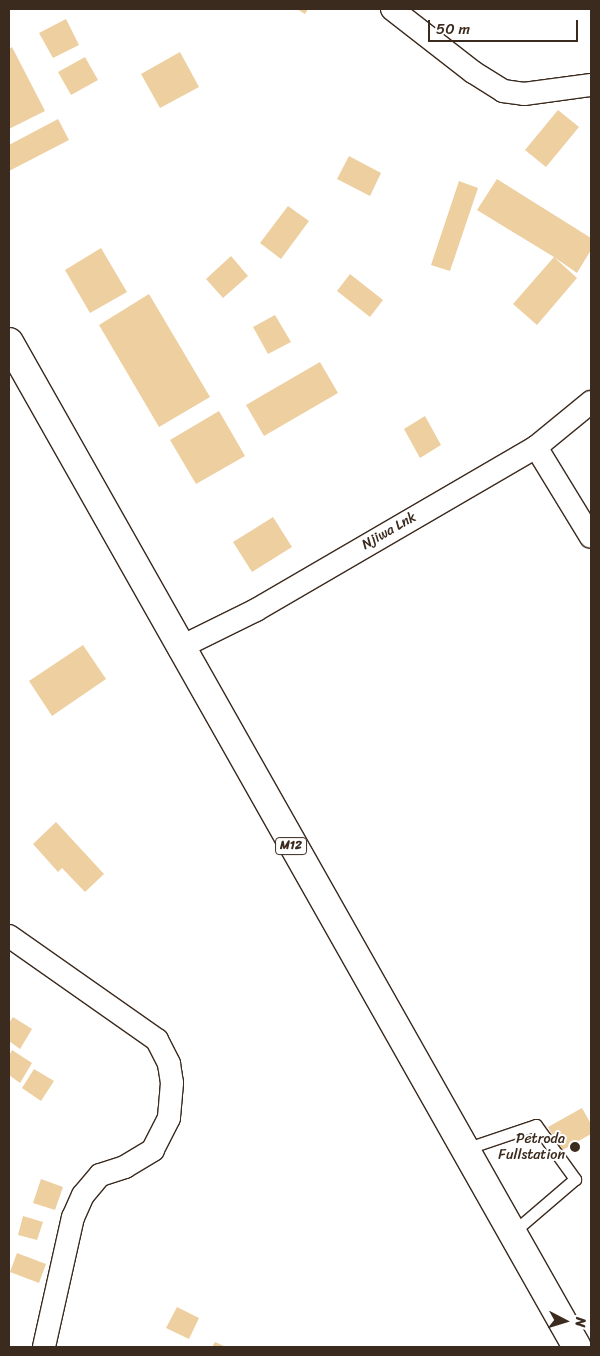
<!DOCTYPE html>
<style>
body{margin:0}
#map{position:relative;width:600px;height:1356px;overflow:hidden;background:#fff;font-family:Sriracha,sans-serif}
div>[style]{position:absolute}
.building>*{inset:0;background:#edcfa0}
.roads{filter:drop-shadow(1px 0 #3b2a1e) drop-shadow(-1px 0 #3b2a1e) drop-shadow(0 1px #3b2a1e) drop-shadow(0 -1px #3b2a1e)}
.lane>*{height:11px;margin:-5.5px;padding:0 5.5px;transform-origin:5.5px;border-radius:5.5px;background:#fff}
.street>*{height:22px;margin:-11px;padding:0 11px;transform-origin:11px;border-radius:11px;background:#fff}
.highway>*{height:28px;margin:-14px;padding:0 14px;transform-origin:14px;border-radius:14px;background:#fff}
.dots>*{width:14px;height:14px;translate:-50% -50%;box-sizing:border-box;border:2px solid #fff;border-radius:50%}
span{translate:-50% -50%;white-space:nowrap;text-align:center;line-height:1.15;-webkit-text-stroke:4px #fff;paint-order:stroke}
.shield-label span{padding:1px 4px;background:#fff;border:1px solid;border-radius:4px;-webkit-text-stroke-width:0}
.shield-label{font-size:12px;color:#3b2a1e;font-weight:700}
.street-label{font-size:14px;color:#3b2a1e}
.poi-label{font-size:14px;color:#3b2a1e}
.right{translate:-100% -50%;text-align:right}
.frame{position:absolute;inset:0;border:10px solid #3b2a1e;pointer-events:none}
.north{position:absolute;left:540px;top:1296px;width:50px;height:50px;-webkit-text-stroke:4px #fff;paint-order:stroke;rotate:95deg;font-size:14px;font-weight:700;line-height:20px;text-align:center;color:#3b2a1e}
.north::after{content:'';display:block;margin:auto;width:18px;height:22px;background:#3b2a1e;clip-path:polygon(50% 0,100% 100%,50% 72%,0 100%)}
.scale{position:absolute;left:428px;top:20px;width:150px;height:22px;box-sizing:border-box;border:2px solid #3b2a1e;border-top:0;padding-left:6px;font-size:15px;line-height:18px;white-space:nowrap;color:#3b2a1e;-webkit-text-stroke:4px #fff;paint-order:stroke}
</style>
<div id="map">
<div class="building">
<i style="clip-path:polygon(297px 9px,308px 9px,305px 14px)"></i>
<i style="clip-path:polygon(66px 19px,79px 45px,53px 58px,39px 33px)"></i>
<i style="clip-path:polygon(12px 47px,45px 111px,9px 129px,9px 49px)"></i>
<i style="clip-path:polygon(180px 52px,199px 87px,160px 108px,141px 74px)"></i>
<i style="clip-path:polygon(85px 57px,98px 80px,71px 95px,58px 72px)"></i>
<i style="clip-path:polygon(558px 110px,579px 127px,546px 167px,525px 150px)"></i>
<i style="clip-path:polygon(58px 119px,69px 140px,9px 171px,9px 145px)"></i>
<i style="clip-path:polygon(349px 156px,381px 173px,370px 196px,337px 179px)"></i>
<i style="clip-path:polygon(497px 179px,591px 238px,591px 250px,577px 273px,554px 257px,577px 278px,537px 325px,513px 304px,554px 257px,477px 210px)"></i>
<i style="clip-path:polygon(459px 181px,478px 188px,450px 271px,431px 265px)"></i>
<i style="clip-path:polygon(288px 206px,309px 221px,281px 259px,260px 243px)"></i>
<i style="clip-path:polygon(101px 248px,127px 292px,90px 313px,65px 270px)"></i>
<i style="clip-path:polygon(231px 256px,248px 276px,223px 298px,206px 279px)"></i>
<i style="clip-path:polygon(350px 274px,383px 300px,370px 317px,337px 291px)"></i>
<i style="clip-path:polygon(149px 294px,210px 397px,159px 427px,99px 325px)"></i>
<i style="clip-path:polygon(275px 315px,291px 342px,268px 354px,253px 327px)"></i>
<i style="clip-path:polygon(320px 362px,338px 393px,264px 436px,246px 405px)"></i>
<i style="clip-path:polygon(219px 411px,245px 456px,196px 484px,170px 440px)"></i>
<i style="clip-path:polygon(425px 416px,441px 445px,420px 458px,404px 429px)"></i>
<i style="clip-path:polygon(273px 517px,292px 547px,252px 572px,233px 542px)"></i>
<i style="clip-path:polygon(83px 645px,106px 679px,52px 716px,29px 681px)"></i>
<i style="clip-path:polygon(56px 822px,104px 874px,85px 892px,62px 868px,58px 872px,33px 844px)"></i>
<i style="clip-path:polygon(13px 1017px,32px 1029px,20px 1049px,9px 1041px,9px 1023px)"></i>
<i style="clip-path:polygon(12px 1050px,32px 1063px,20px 1083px,9px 1075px,9px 1056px)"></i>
<i style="clip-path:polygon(34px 1069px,54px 1081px,41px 1101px,22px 1088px)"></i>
<i style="clip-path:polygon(582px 1108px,591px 1124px,591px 1134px,561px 1151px,548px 1127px)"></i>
<i style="clip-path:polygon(41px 1179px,63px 1187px,55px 1210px,33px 1203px)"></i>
<i style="clip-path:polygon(23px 1216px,43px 1222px,37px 1240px,18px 1235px)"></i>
<i style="clip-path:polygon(17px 1253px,46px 1264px,39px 1283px,10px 1272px)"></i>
<i style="clip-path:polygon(177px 1307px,199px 1318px,189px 1339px,166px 1328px)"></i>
<i style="clip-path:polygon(215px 1342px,226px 1347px,212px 1347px)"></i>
</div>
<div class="roads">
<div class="lane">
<i style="left:465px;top:1149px;width:75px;rotate:-18.7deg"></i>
<i style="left:536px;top:1125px;width:67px;rotate:54.2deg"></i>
<i style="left:575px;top:1179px;width:83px;rotate:139.4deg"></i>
</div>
<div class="street">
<i style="left:392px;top:9px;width:103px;rotate:37.9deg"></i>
<i style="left:473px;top:72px;width:36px;rotate:32deg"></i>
<i style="left:503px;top:91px;width:21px;rotate:8deg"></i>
<i style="left:524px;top:94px;width:68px;rotate:-7.7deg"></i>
<i style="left:536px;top:447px;width:105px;rotate:58.6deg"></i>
<i style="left:179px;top:648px;width:86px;rotate:-26.3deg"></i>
<i style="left:256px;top:610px;width:324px;rotate:-30.2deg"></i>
<i style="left:536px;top:447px;width:71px;rotate:-39.3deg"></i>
<i style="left:9px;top:936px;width:181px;rotate:35.1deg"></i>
<i style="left:157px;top:1040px;width:27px;rotate:63deg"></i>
<i style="left:169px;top:1064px;width:19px;rotate:81deg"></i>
<i style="left:172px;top:1083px;width:35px;rotate:95deg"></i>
<i style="left:169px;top:1118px;width:36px;rotate:117deg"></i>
<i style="left:153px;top:1150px;width:33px;rotate:149deg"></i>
<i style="left:125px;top:1167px;width:26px;rotate:162deg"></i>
<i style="left:100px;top:1175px;width:26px;rotate:130deg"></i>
<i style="left:83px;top:1195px;width:24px;rotate:114deg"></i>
<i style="left:73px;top:1217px;width:133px;rotate:102.6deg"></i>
</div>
<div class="highway">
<i style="left:9px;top:342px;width:1154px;rotate:60.53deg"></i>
</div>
</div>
<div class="dots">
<i style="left:575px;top:1147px;background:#3b2a1e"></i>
</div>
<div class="shield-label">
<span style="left:291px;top:846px">M12</span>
</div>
<div class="street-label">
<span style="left:389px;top:531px;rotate:-30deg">Njiwa Lnk</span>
</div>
<div class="poi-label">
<span class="right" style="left:565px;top:1147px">Petroda<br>Fullstation</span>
</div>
<div class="frame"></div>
<div class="north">N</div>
<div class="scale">50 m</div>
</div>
